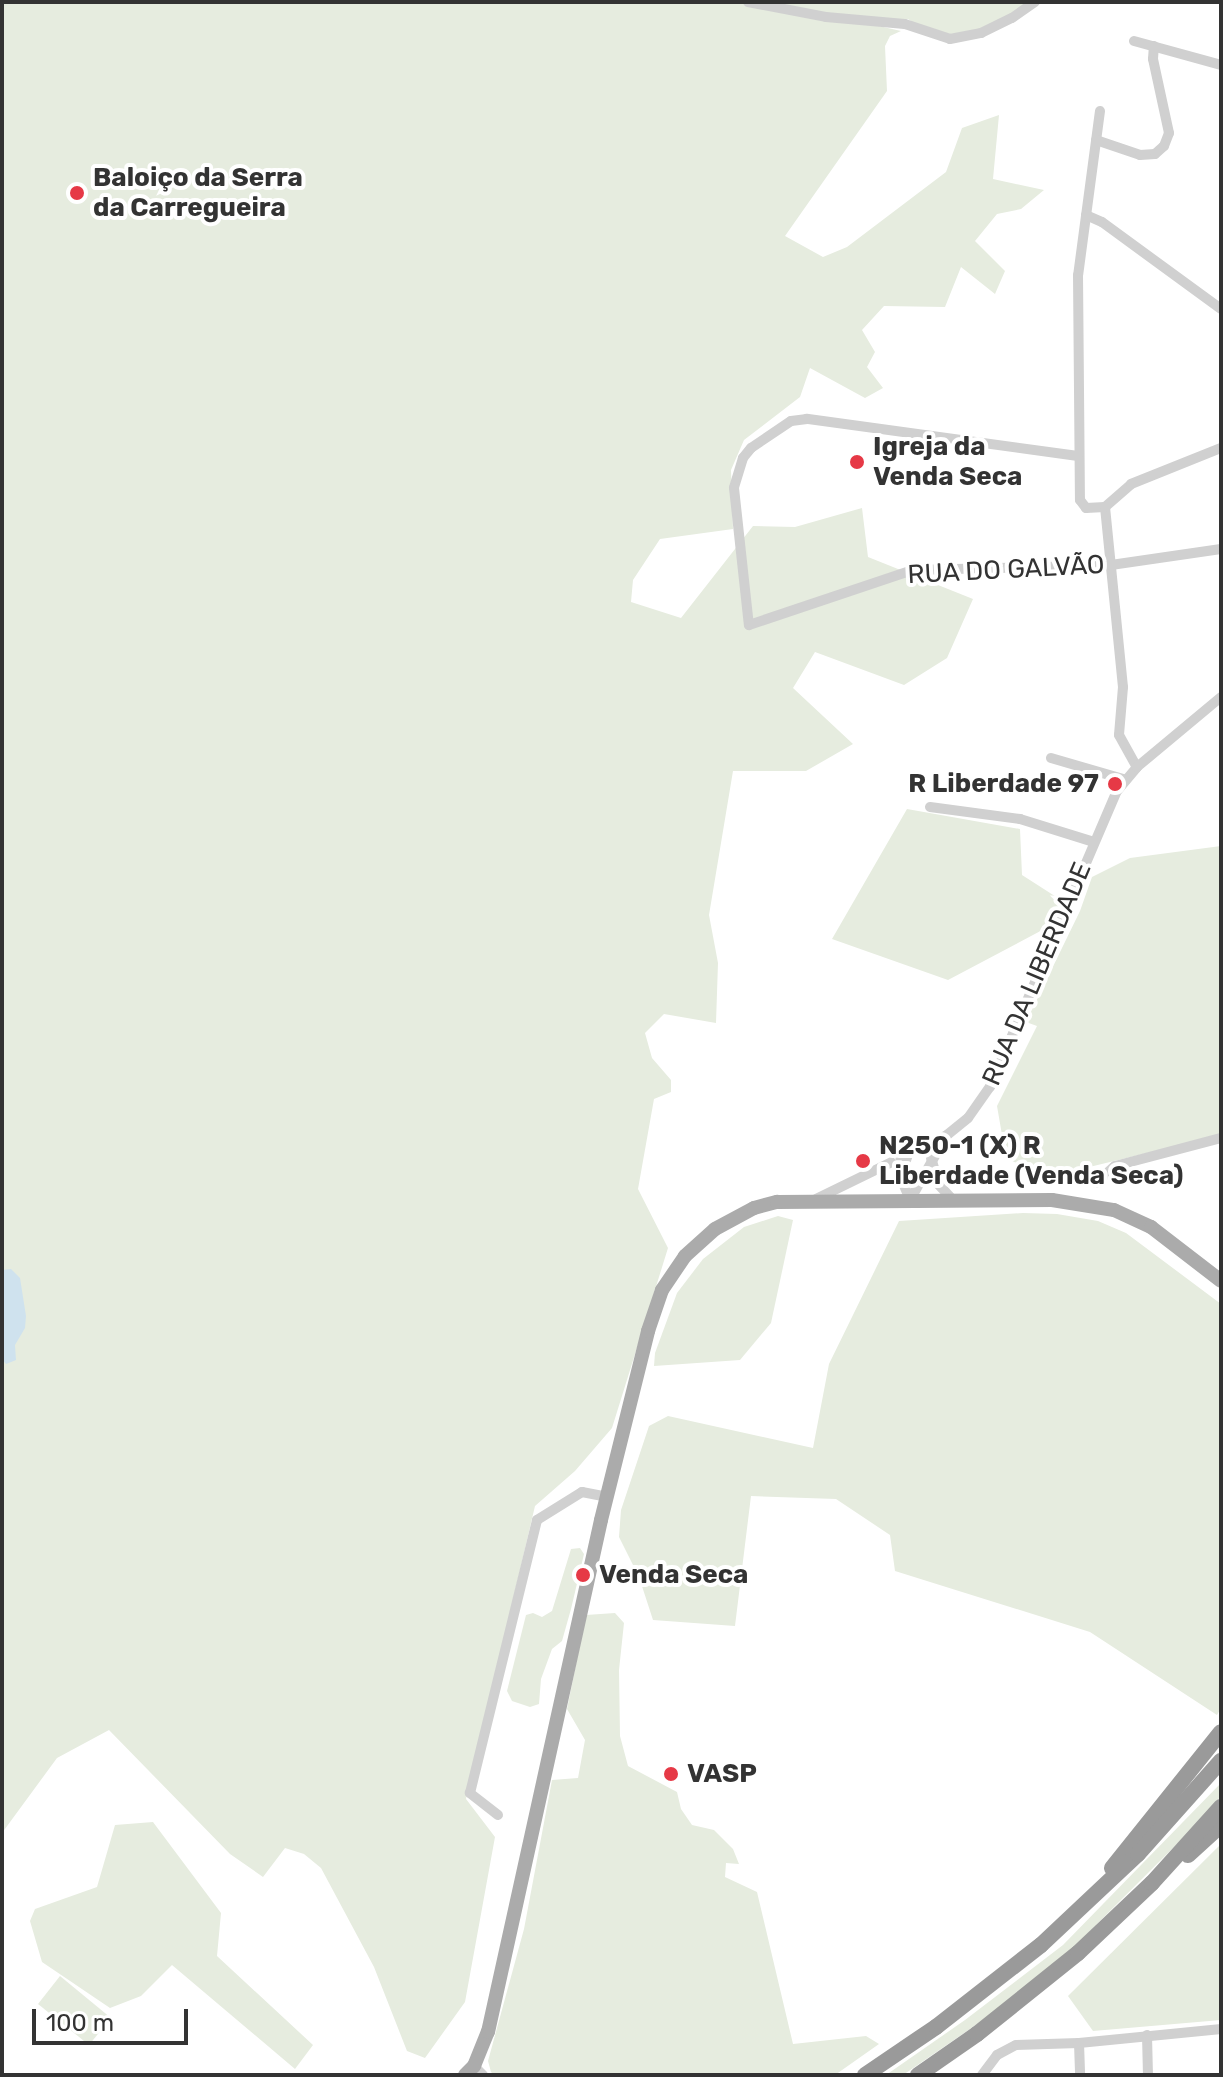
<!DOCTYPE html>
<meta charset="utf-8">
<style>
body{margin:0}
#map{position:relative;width:1223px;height:2077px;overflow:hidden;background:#fff;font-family:Rubik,sans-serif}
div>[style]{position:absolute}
.green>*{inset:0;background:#e6ecdf}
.water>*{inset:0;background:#cfe2ee}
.minor>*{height:10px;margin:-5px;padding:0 5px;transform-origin:5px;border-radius:5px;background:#d0d0d0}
.major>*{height:14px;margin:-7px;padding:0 7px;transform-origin:7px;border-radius:7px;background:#ababab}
.highway>*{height:16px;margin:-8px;padding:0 8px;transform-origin:8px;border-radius:8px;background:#9a9a9a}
.dots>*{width:22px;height:22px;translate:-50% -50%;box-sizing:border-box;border:4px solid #fff;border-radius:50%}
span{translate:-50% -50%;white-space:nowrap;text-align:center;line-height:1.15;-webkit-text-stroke:8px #fff;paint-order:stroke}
.poi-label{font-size:26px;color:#333;font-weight:700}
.left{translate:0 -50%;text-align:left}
.right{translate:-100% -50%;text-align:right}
.street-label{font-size:26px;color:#333}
.frame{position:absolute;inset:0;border:4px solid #333;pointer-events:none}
.scale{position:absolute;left:32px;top:2009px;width:156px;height:36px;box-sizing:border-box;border:4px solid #333;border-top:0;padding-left:10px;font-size:24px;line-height:28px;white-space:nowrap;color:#333;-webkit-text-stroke:6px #fff;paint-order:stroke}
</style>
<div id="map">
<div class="green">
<i style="clip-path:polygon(2px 2px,1030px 2px,1003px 20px,960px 36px,921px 28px,908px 19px,889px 22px,843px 18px,901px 31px,890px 36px,885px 46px,887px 91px,785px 236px,823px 257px,847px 247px,946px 172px,962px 128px,999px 115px,993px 179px,1044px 190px,1021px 209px,997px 214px,975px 241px,1005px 271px,995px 294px,961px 267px,945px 307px,884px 306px,862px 330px,875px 352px,867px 367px,883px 388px,865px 398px,810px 368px,800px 397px,744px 440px,731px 470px,733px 529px,660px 539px,633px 580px,631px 602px,681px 618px,753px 526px,795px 527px,862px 508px,868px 557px,973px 599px,947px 658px,904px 685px,815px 652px,793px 688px,853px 744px,806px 771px,733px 771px,709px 915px,718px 963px,716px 1023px,664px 1014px,645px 1033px,652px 1058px,671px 1080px,671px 1092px,654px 1099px,638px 1189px,668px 1248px,612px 1428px,575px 1471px,535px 1506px,466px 1799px,495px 1837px,465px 2002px,425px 2058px,407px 2051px,374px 1967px,321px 1868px,304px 1854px,285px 1848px,263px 1877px,230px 1854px,109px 1730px,57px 1758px,2px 1833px)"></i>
<i style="clip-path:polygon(907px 809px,1020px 829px,1022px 875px,1061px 900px,1048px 927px,948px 980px,832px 939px)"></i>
<i style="clip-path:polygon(1221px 846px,1221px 1135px,1073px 1171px,1027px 1168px,1006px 1158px,997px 1106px,1037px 1026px,1026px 1022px,1080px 911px,1092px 877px,1130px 858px)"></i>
<i style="clip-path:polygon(1023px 1213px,1057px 1214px,1098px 1221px,1126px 1233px,1221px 1304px,1221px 1708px,1217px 1715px,1090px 1632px,895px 1571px,890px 1535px,836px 1499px,751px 1496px,735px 1626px,653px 1620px,639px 1577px,619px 1537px,621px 1510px,649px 1426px,668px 1416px,813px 1448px,829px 1364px,899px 1221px)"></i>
<i style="clip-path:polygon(778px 1216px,793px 1220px,771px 1323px,740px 1360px,654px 1366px,655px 1353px,677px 1293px,703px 1259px,744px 1227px)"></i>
<i style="clip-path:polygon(580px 1548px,584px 1554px,571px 1609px,562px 1641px,552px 1649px,541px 1679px,539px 1704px,530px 1707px,512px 1701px,507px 1691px,526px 1615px,533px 1613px,542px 1617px,552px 1611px,571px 1549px)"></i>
<i style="clip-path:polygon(615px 1613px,624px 1623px,619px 1670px,620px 1736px,628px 1766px,677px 1792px,681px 1809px,692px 1825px,714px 1830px,733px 1849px,739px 1864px,726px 1863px,725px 1877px,757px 1892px,793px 2044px,866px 2036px,879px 2044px,835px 2075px,494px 2075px,491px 2072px,488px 2061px,524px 1929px,552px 1780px,578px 1778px,585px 1740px,567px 1709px,586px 1615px)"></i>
<i style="clip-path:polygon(1221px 1783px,1221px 1796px,1198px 1823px,1068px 1953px,983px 2020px,903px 2075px,886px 2075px,965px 2020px,1063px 1945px)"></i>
<i style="clip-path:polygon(153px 1822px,221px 1913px,217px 1956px,313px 2045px,295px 2069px,172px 1965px,141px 1996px,110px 2008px,42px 1962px,30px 1921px,35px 1909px,97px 1887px,115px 1825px)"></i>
<i style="clip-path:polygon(1221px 1844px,1221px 2020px,1093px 2031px,1068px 1996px)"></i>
<i style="clip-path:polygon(60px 1976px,111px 2018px,89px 2045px,38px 2004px)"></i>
</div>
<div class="water">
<i style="clip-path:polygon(11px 1269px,20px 1278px,26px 1316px,25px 1328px,15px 1345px,16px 1360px,6px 1364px,2px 1359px,2px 1270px)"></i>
</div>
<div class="minor">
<i style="left:748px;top:2px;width:79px;rotate:10.9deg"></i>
<i style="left:826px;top:17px;width:79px;rotate:5.1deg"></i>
<i style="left:905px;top:24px;width:47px;rotate:18.4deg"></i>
<i style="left:950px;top:39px;width:32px;rotate:-11deg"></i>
<i style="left:981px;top:33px;width:34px;rotate:-26deg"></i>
<i style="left:1012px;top:18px;width:28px;rotate:-35deg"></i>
<i style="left:1134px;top:41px;width:90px;rotate:15.4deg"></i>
<i style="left:1100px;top:111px;width:165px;rotate:97.6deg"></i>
<i style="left:1078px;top:275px;width:225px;rotate:89.5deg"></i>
<i style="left:1080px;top:500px;width:10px;rotate:53deg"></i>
<i style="left:1086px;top:508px;width:19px;rotate:-3deg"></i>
<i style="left:1105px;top:507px;width:181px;rotate:84.3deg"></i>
<i style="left:1123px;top:687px;width:48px;rotate:94.8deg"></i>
<i style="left:1119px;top:735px;width:37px;rotate:61deg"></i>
<i style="left:1096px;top:140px;width:46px;rotate:18.8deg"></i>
<i style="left:1140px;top:155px;width:15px;rotate:-4deg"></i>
<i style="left:1155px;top:154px;width:12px;rotate:-42deg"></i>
<i style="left:1164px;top:146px;width:14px;rotate:-69deg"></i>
<i style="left:1169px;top:133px;width:76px;rotate:-102.2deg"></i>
<i style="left:1153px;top:59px;width:13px;rotate:-86deg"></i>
<i style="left:1086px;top:215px;width:17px;rotate:24deg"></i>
<i style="left:1102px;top:222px;width:147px;rotate:36.2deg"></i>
<i style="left:1078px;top:456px;width:274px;rotate:-172.2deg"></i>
<i style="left:807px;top:419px;width:16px;rotate:173deg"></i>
<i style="left:791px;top:421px;width:48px;rotate:146deg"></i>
<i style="left:751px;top:448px;width:13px;rotate:129deg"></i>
<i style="left:743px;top:458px;width:31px;rotate:107deg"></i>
<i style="left:734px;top:488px;width:138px;rotate:83.8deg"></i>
<i style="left:749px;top:625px;width:172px;rotate:-18.6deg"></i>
<i style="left:912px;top:570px;width:199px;rotate:-1.4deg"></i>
<i style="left:1111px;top:565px;width:111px;rotate:-8.3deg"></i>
<i style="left:1105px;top:507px;width:35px;rotate:-41deg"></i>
<i style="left:1131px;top:484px;width:97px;rotate:-21.8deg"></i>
<i style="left:1051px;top:758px;width:78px;rotate:16.3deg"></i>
<i style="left:930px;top:807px;width:91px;rotate:7.6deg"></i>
<i style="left:1020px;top:819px;width:77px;rotate:17.3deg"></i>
<i style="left:908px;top:1155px;width:22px;rotate:111deg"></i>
<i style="left:900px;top:1176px;width:26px;rotate:67deg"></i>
<i style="left:931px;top:1158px;width:28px;rotate:73deg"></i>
<i style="left:939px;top:1185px;width:21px;rotate:47deg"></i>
<i style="left:1096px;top:1183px;width:25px;rotate:-42deg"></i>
<i style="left:1115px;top:1166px;width:110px;rotate:-14.8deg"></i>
<i style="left:816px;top:1199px;width:146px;rotate:-26deg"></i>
<i style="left:947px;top:1135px;width:27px;rotate:-39deg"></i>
<i style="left:968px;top:1118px;width:38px;rotate:-55deg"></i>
<i style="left:990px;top:1087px;width:322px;rotate:-66.8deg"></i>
<i style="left:1117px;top:791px;width:31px;rotate:-50deg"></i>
<i style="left:1137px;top:767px;width:109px;rotate:-39.8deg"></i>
<i style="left:910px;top:1200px;width:69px;rotate:-60.5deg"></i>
<i style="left:498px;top:1815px;width:36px;rotate:-142deg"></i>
<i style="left:470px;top:1793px;width:281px;rotate:-76.2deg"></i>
<i style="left:537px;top:1520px;width:53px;rotate:-31.9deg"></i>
<i style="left:582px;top:1492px;width:25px;rotate:11deg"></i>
<i style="left:1147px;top:2035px;width:40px;rotate:88.6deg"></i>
<i style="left:1079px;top:2043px;width:32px;rotate:88deg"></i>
<i style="left:474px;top:2066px;width:13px;rotate:45deg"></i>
<i style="left:982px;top:2075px;width:25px;rotate:-53deg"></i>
<i style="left:997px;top:2055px;width:21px;rotate:-28deg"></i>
<i style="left:1016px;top:2045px;width:63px;rotate:-1.8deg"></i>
<i style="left:1079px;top:2043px;width:143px;rotate:-5.6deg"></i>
</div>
<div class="major">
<i style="left:465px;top:2075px;width:13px;rotate:-45deg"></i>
<i style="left:474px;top:2066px;width:37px;rotate:-68deg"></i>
<i style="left:488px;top:2032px;width:524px;rotate:-77.55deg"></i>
<i style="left:601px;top:1520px;width:195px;rotate:-76deg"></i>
<i style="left:648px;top:1331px;width:43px;rotate:-71.1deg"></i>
<i style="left:662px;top:1290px;width:41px;rotate:-55.9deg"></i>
<i style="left:685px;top:1256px;width:40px;rotate:-42deg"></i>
<i style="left:715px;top:1229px;width:44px;rotate:-28.3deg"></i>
<i style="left:754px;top:1208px;width:24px;rotate:-15deg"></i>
<i style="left:777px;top:1202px;width:275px;rotate:-0.4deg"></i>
<i style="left:1052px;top:1200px;width:63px;rotate:9.2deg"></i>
<i style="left:1114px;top:1210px;width:41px;rotate:24.7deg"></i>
<i style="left:1151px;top:1227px;width:88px;rotate:37.6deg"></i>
</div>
<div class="highway">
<i style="left:1188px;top:1855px;width:45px;rotate:-42.3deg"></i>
<i style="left:1112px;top:1868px;width:174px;rotate:-51.3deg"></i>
<i style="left:865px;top:2075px;width:86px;rotate:-34.1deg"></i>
<i style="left:936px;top:2027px;width:133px;rotate:-38deg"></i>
<i style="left:1041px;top:1945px;width:133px;rotate:-43.2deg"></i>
<i style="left:1138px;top:1854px;width:125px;rotate:-48.3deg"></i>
<i style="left:918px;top:2075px;width:72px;rotate:-34.8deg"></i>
<i style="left:977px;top:2034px;width:129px;rotate:-38.7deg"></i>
<i style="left:1078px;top:1953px;width:102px;rotate:-43.4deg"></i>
<i style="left:1152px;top:1883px;width:103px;rotate:-47.8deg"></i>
</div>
<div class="dots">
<i style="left:77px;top:193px;background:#e63946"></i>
<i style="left:857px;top:462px;background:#e63946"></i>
<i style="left:1115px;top:784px;background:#e63946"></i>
<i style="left:863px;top:1161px;background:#e63946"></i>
<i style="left:583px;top:1575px;background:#e63946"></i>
<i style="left:671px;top:1774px;background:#e63946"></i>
</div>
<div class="poi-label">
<span class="left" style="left:93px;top:193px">Baloiço da Serra<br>da Carregueira</span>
<span class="left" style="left:873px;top:462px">Igreja da<br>Venda Seca</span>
<span class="right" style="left:1099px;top:784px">R Liberdade 97</span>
<span class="left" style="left:879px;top:1161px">N250-1 (X) R<br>Liberdade (Venda Seca)</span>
<span class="left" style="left:599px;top:1575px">Venda Seca</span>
<span class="left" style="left:687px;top:1774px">VASP</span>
</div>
<div class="street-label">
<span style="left:1006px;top:570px;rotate:-3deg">RUA DO GALVÃO</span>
<span style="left:1037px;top:974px;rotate:-67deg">RUA DA LIBERDADE</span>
</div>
<div class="frame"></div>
<div class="scale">100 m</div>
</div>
